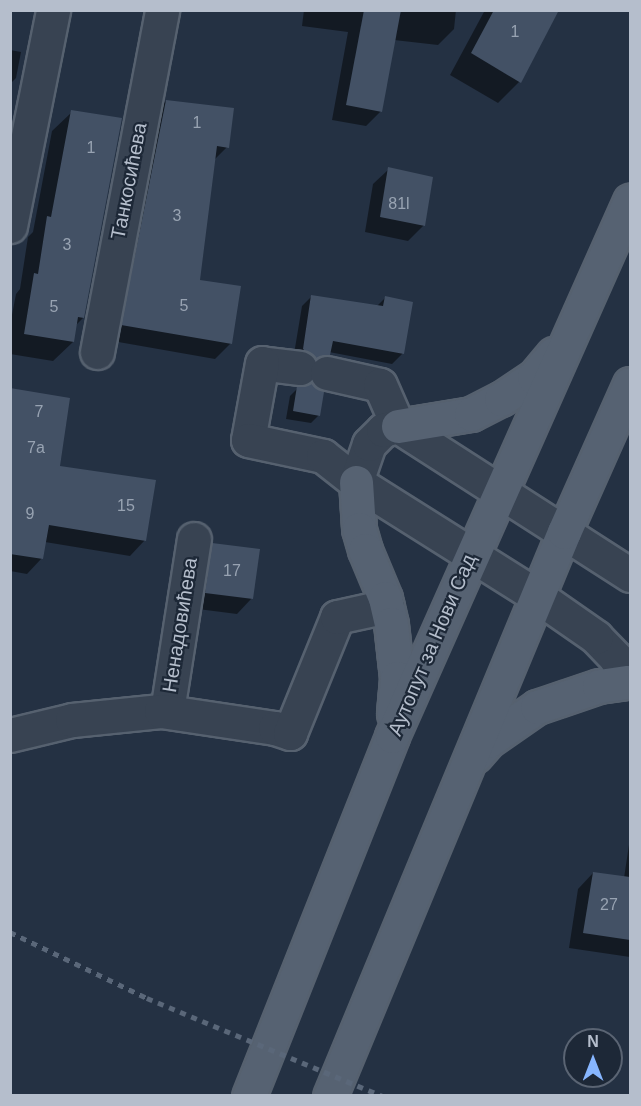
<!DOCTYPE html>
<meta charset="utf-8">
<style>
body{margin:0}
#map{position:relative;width:641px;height:1106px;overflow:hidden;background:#243143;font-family:Helvetica,sans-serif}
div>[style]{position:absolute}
.shadow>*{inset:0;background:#0007}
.building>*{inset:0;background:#435165}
.roads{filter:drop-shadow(2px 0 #56616f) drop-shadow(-2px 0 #56616f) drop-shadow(0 2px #56616f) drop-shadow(0 -2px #56616f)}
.minor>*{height:33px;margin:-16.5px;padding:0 16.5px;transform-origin:16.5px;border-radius:16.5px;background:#384352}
.major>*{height:33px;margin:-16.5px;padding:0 16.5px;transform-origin:16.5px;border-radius:16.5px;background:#566272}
.rail>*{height:4.5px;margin-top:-2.25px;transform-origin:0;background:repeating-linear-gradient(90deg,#5a6779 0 6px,transparent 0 12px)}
span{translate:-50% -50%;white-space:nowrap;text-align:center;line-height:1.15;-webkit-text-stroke:4.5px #1d2837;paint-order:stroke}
.number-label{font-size:16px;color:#98a3b2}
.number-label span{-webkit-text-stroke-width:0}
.street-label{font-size:20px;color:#b5becc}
.frame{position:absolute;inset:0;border:12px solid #b5becc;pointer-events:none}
.north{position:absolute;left:563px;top:1028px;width:60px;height:60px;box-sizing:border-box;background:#1d2837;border:2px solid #5a6473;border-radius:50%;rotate:0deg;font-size:16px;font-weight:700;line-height:24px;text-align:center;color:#b5becc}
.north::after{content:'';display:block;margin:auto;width:21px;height:27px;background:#87b6ff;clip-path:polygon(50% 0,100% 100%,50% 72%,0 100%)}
</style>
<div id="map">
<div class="shadow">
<i style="clip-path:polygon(304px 10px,456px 10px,454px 29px,438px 45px,394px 40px,381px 111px,366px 126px,332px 120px,348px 32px,302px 26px)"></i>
<i style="clip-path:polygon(485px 10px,558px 10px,519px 82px,498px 103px,450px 75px)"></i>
<i style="clip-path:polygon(10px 50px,21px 52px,16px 78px,10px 84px)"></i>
<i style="clip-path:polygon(166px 101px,227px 147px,214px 160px,198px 281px,231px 343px,215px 359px,107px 340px,151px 117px)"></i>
<i style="clip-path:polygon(72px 112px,83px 318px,75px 326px,73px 342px,53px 361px,10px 354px,10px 325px,16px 294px,20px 289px,28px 237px,33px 232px,52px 131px)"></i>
<i style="clip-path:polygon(389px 169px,424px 225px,408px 241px,365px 232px,373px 184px)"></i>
<i style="clip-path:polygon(312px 296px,376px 307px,385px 298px,411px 303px,402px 354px,392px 364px,329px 352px,319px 364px,293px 360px,302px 306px)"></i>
<i style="clip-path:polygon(298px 388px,319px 415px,311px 423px,286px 419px,290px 396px)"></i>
<i style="clip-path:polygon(10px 390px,58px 467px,145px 540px,130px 556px,45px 542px,42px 558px,27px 574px,10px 571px)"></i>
<i style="clip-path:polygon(213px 545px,252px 598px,237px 614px,190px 608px,198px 560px)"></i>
<i style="clip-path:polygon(630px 838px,630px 963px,630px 957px,569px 948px,578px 889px,593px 873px,624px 878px)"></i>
</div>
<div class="building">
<i style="clip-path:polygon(364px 10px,401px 10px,382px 112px,346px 105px)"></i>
<i style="clip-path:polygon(494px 10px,559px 10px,521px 83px,471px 53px)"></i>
<i style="clip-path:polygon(166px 100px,234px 108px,229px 148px,217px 146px,200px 280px,241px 286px,232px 344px,121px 325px)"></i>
<i style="clip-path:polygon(71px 110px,122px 118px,84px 318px,78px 317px,74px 342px,24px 334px,34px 273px,38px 274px,47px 216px,51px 217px)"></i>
<i style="clip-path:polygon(388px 167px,433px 177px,425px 226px,380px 217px)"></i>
<i style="clip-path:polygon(311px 295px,383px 306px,385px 296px,413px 302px,404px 354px,333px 341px,330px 355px,316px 359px,303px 349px)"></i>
<i style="clip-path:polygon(311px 382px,324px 392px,320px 416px,293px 411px,297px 386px)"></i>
<i style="clip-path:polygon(10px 388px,70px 398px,60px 466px,156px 480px,146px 541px,49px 525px,43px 559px,10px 554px)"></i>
<i style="clip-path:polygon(212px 543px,260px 549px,253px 599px,205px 593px)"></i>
<i style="clip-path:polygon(593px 872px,630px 877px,630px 940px,583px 933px)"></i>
</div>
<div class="roads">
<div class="minor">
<i style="left:10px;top:226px;width:220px;rotate:-78.7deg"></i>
<i style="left:97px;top:352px;width:348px;rotate:-79.2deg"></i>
<i style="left:300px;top:368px;width:38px;rotate:-173deg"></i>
<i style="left:262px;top:363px;width:78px;rotate:100.3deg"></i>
<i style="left:248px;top:440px;width:77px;rotate:12deg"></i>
<i style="left:323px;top:456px;width:42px;rotate:38.2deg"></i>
<i style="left:327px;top:373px;width:54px;rotate:12.8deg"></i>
<i style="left:380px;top:385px;width:45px;rotate:66.3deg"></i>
<i style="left:628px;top:682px;width:27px;rotate:-117deg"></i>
<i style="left:616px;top:658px;width:29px;rotate:-134deg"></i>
<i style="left:596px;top:637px;width:72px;rotate:-145.2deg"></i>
<i style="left:537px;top:596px;width:214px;rotate:-147.8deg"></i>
<i style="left:356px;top:482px;width:40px;rotate:-71.1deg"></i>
<i style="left:369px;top:444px;width:20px;rotate:-45deg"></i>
<i style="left:383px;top:430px;width:16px;rotate:-15deg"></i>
<i style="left:398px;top:426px;width:276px;rotate:32.7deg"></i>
<i style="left:167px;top:711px;width:174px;rotate:-81.1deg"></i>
<i style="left:10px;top:735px;width:64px;rotate:-13.6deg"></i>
<i style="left:72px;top:720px;width:89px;rotate:-5.8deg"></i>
<i style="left:161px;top:711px;width:115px;rotate:8.5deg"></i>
<i style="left:275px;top:728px;width:16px;rotate:18deg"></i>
<i style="left:290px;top:733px;width:125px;rotate:-67.9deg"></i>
<i style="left:337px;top:617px;width:51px;rotate:-12.4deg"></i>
</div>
<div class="major">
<i style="left:398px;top:426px;width:74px;rotate:-9.3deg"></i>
<i style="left:471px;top:414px;width:34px;rotate:-27deg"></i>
<i style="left:501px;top:399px;width:40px;rotate:-34deg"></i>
<i style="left:534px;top:377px;width:30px;rotate:-50deg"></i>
<i style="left:356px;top:482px;width:47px;rotate:86.3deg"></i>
<i style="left:359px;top:529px;width:22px;rotate:74deg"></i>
<i style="left:365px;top:550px;width:52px;rotate:67.4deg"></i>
<i style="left:385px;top:598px;width:27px;rotate:77deg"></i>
<i style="left:391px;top:624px;width:54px;rotate:83.7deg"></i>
<i style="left:397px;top:678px;width:36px;rotate:95deg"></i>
<i style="left:475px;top:756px;width:20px;rotate:-49deg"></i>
<i style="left:488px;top:741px;width:60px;rotate:-34.8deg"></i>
<i style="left:537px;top:707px;width:65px;rotate:-18.7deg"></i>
<i style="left:599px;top:686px;width:29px;rotate:-8deg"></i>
<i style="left:249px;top:1096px;width:387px;rotate:-68.3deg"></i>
<i style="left:392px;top:736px;width:586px;rotate:-66.02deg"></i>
<i style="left:330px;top:1096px;width:611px;rotate:-67.47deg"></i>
<i style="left:564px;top:532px;width:162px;rotate:-66deg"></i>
</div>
</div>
<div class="rail">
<i style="left:10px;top:932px;width:152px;rotate:25.7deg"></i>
<i style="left:147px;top:998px;width:256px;rotate:22.6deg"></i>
</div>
<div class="number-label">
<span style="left:515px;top:32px">1</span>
<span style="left:197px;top:123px">1</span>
<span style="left:91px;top:148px">1</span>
<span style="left:399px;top:204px">81l</span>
<span style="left:177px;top:216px">3</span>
<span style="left:67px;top:245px">3</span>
<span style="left:184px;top:306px">5</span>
<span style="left:54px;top:307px">5</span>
<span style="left:39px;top:412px">7</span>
<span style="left:36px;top:448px">7a</span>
<span style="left:126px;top:506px">15</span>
<span style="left:30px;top:514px">9</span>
<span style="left:232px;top:571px">17</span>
<span style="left:609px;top:905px">27</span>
</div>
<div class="street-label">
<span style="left:129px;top:181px;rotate:-79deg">Танкосићева</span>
<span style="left:180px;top:625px;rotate:-81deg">Ненадовићева</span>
<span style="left:432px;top:645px;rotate:-67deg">Аутопут за Нови Сад</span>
</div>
<div class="frame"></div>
<div class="north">N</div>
</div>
